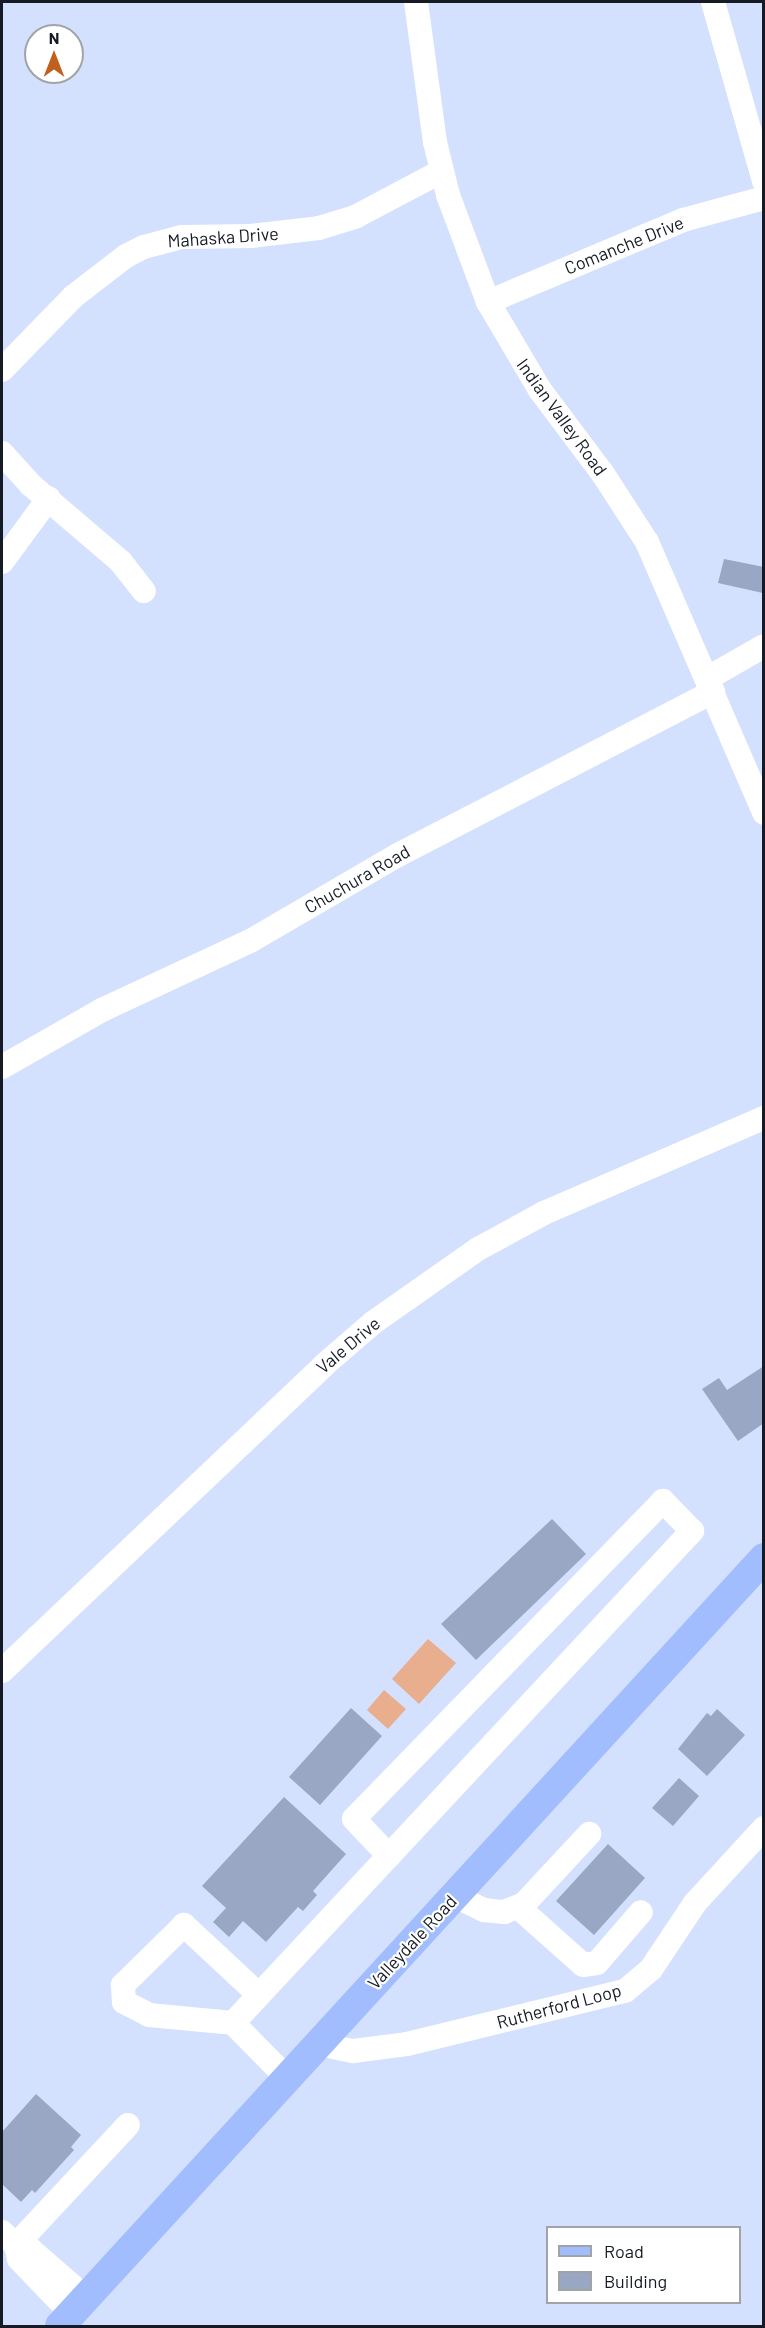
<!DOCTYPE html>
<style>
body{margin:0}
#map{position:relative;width:765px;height:2328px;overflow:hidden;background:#d3e1ff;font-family:Barlow,sans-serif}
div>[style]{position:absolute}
.green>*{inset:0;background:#e8ae8d}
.building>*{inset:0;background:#9aa7c4}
.minor>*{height:24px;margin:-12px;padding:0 12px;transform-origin:12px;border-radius:12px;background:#fff}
.major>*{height:30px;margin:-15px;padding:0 15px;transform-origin:15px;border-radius:15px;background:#a1bdfd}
span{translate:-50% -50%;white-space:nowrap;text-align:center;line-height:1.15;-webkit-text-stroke:4.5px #fff;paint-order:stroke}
.street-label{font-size:18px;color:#151a24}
.frame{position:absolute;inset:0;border:3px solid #151a24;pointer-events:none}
.legend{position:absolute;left:546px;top:2226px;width:195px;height:78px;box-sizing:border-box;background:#fff;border:2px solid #a1a3a7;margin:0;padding:8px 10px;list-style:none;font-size:18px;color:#151a24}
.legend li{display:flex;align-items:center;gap:12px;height:30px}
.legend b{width:30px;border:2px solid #a1a3a7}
.north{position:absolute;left:24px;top:24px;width:60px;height:60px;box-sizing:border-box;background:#fff;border:2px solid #a1a3a7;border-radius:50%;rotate:0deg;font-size:16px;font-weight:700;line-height:24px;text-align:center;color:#151a24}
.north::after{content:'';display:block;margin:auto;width:21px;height:27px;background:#c0601d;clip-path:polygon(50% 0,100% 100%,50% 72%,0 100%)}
</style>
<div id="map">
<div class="green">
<i style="clip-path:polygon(428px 1639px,456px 1663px,419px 1704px,392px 1679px)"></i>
<i style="clip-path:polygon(384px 1690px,406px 1709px,388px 1729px,367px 1710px)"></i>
</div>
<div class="building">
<i style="clip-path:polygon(724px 559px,764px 567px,763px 593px,718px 583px)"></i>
<i style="clip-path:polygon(764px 1366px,764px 1423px,738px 1441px,702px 1389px,719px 1378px,727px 1390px)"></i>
<i style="clip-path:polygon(552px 1519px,586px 1554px,476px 1660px,441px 1624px)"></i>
<i style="clip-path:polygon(351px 1708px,382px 1736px,320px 1805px,289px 1777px)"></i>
<i style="clip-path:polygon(717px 1709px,745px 1735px,707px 1776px,678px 1749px,707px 1713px,711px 1716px)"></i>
<i style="clip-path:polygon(679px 1778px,699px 1796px,673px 1826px,652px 1808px)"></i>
<i style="clip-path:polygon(284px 1797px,346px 1854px,313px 1891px,317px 1895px,303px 1911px,298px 1907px,266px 1942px,243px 1921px,229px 1937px,213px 1922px,226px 1908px,202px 1886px)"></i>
<i style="clip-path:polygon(608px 1844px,645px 1878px,594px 1935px,556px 1901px)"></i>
<i style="clip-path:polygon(36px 2094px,81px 2135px,71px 2147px,74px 2150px,35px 2193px,32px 2190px,21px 2202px,2px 2184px,2px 2132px)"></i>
</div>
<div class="minor">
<i style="left:416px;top:2px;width:141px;rotate:82.3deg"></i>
<i style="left:435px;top:142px;width:55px;rotate:76.2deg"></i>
<i style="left:448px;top:195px;width:114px;rotate:69.5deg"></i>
<i style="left:488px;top:302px;width:102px;rotate:59.4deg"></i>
<i style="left:540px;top:390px;width:105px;rotate:53.1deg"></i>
<i style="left:603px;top:474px;width:81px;rotate:57.1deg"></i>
<i style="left:647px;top:542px;width:295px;rotate:66.6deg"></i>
<i style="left:713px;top:2px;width:186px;rotate:74.1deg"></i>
<i style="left:488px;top:302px;width:212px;rotate:-22.8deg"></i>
<i style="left:683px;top:220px;width:84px;rotate:-15.2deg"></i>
<i style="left:2px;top:370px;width:103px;rotate:-45.8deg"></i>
<i style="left:74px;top:296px;width:66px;rotate:-37.6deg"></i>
<i style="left:126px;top:256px;width:20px;rotate:-27deg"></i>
<i style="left:144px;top:247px;width:39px;rotate:-15deg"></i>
<i style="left:182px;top:237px;width:69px;rotate:-0.8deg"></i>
<i style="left:251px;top:236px;width:68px;rotate:-6.7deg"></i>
<i style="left:319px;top:228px;width:38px;rotate:-17deg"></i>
<i style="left:355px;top:217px;width:98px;rotate:-27.9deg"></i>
<i style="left:2px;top:453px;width:43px;rotate:47.8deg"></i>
<i style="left:31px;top:485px;width:118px;rotate:40.5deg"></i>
<i style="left:121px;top:562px;width:37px;rotate:52deg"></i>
<i style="left:2px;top:562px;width:79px;rotate:-53.7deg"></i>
<i style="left:708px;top:678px;width:64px;rotate:-29.7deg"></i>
<i style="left:2px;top:1067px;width:115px;rotate:-29.7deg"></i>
<i style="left:102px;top:1010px;width:166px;rotate:-25deg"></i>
<i style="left:252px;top:940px;width:169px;rotate:-30.2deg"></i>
<i style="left:398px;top:855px;width:355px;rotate:-27.4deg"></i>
<i style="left:2px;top:1671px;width:444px;rotate:-43.5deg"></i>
<i style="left:324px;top:1365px;width:66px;rotate:-40.7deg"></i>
<i style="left:374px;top:1322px;width:127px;rotate:-35.1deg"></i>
<i style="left:478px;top:1249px;width:75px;rotate:-28.6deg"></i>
<i style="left:544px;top:1213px;width:240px;rotate:-23.4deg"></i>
<i style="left:455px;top:1896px;width:32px;rotate:26deg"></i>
<i style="left:484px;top:1910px;width:20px;rotate:6deg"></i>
<i style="left:504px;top:1912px;width:22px;rotate:-22deg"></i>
<i style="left:524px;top:1904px;width:96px;rotate:-47.1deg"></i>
<i style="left:518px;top:1907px;width:87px;rotate:41.7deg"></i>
<i style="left:583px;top:1965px;width:14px;rotate:-8deg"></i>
<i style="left:597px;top:1963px;width:67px;rotate:-49.2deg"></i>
<i style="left:259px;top:1995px;width:635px;rotate:-46.98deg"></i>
<i style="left:692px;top:1531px;width:42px;rotate:-134deg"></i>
<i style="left:663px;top:1501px;width:443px;rotate:134.2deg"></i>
<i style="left:354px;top:1819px;width:51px;rotate:46.6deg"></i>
<i style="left:233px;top:2023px;width:38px;rotate:-47deg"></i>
<i style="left:259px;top:1995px;width:103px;rotate:-137deg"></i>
<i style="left:184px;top:1925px;width:86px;rotate:135.5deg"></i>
<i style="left:123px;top:1985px;width:17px;rotate:87deg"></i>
<i style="left:124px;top:2002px;width:28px;rotate:27deg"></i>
<i style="left:149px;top:2015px;width:84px;rotate:5.4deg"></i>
<i style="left:233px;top:2023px;width:78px;rotate:45.5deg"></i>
<i style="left:319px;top:2044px;width:35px;rotate:12deg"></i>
<i style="left:353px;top:2051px;width:54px;rotate:-7.4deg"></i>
<i style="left:407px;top:2044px;width:224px;rotate:-13.7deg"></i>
<i style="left:625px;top:1991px;width:34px;rotate:-40deg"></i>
<i style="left:651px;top:1969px;width:79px;rotate:-56.3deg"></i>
<i style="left:695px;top:1903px;width:102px;rotate:-47.4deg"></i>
<i style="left:2px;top:2232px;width:19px;rotate:43deg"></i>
<i style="left:16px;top:2245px;width:16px;rotate:18deg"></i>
<i style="left:31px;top:2250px;width:72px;rotate:41deg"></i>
<i style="left:16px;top:2245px;width:164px;rotate:-47deg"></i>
<i style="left:16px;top:2245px;width:14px;rotate:78deg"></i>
<i style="left:19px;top:2259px;width:75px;rotate:46.1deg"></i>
</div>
<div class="major">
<i style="left:60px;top:2326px;width:1042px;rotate:-47.49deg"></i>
</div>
<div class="street-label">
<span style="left:223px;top:237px;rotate:-4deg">Mahaska Drive</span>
<span style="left:624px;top:245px;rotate:-22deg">Comanche Drive</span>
<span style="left:562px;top:417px;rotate:54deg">Indian Valley Road</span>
<span style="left:357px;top:879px;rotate:-30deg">Chuchura Road</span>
<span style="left:348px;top:1345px;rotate:-40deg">Vale Drive</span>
<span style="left:412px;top:1942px;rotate:-47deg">Valleydale Road</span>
<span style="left:559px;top:2006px;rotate:-15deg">Rutherford Loop</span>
</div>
<div class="frame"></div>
<ul class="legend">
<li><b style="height:8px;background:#a1bdfd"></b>Road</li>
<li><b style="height:16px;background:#9aa7c4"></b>Building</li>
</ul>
<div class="north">N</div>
</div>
